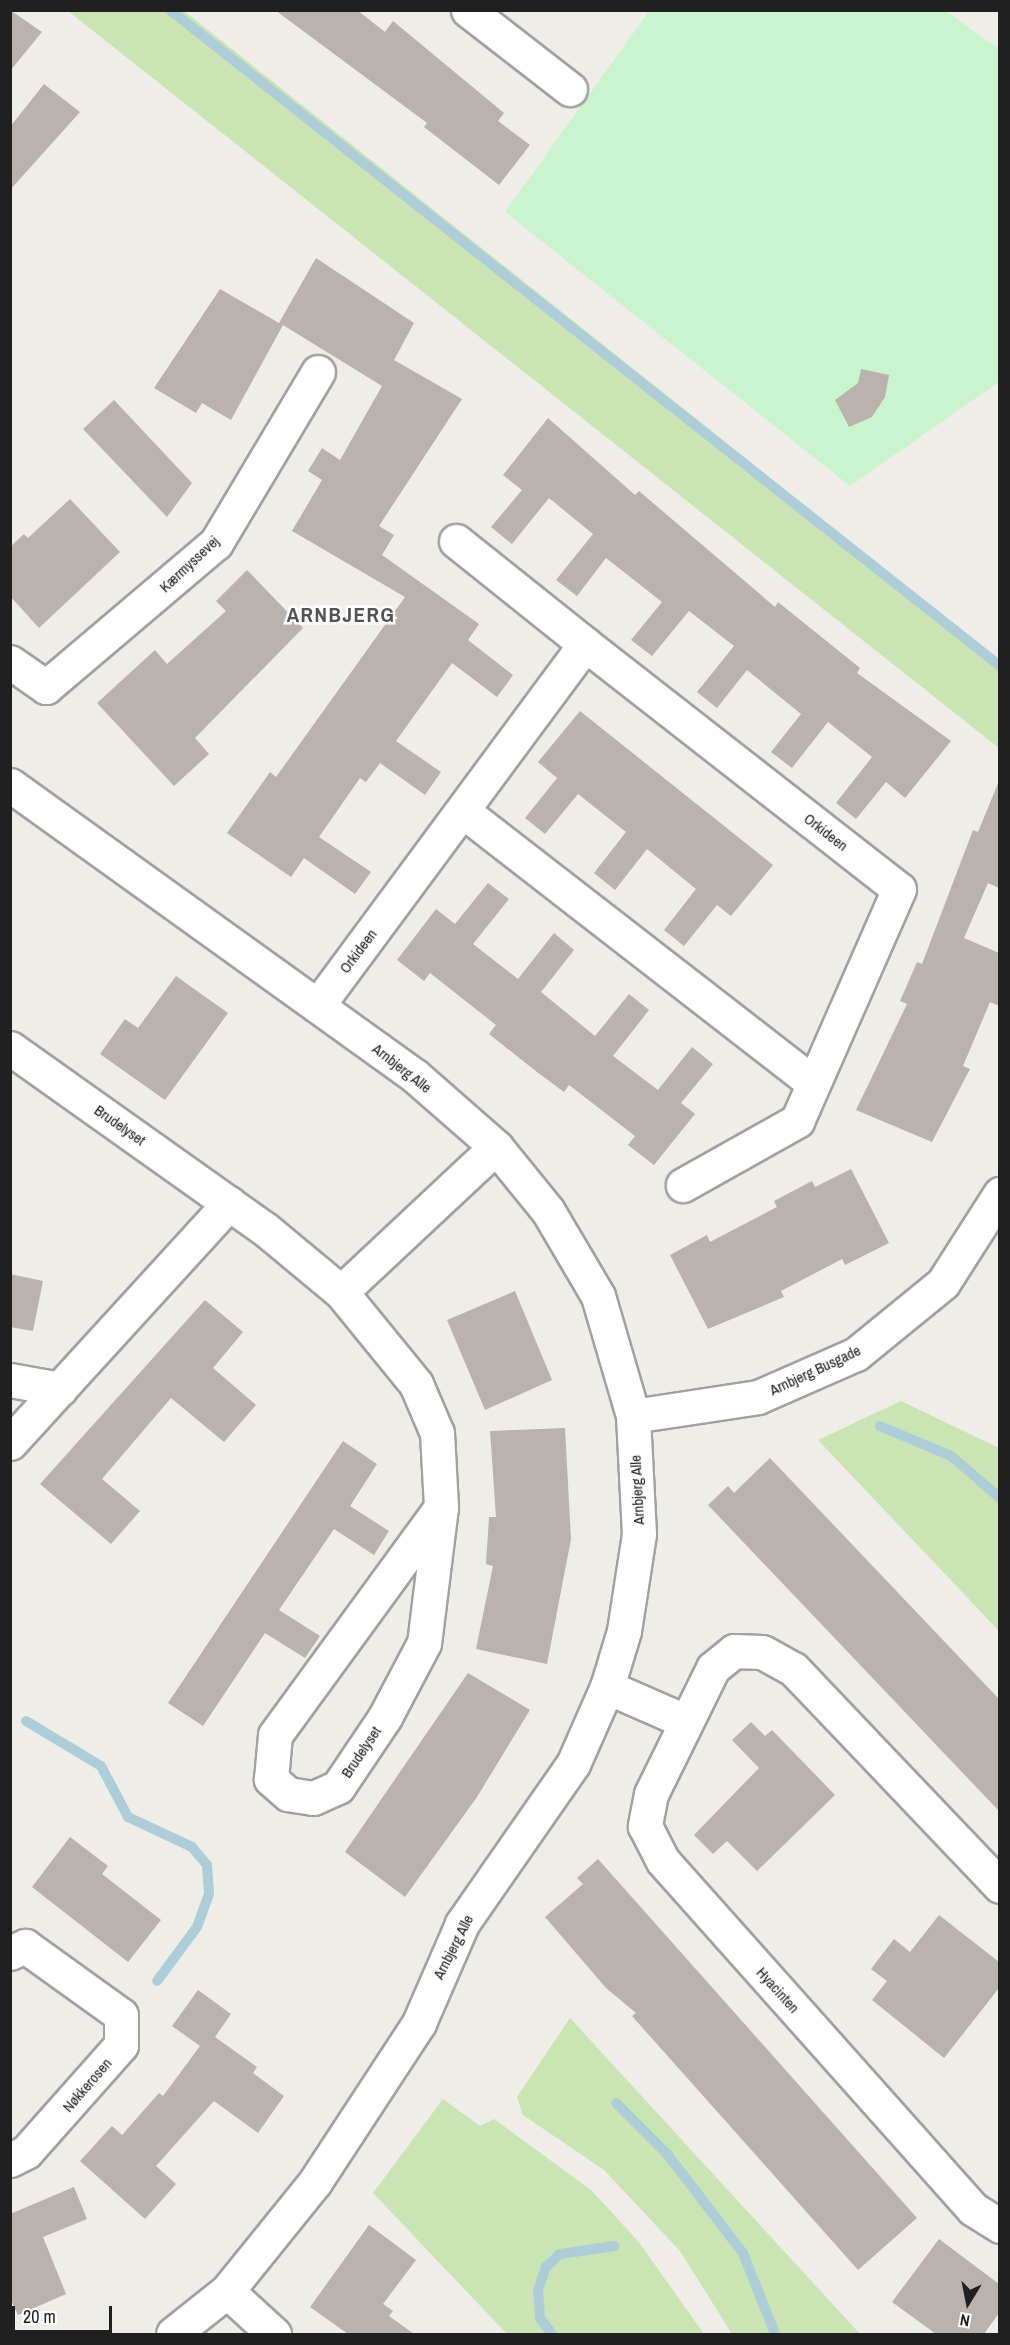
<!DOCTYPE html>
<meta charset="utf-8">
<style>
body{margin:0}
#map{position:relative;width:1010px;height:2345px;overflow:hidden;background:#efede7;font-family:"Archivo Narrow",sans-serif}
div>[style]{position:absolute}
.grass>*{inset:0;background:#cae4b3}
.park>*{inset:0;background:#caf4ce}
.stream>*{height:10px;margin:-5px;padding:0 5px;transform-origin:5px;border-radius:5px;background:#adcdd8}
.building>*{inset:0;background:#b9b2ad}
.roads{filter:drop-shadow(2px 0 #a1a1a1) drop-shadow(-2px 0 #a1a1a1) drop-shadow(0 2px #a1a1a1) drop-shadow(0 -2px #a1a1a1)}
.minor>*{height:33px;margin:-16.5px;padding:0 16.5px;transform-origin:16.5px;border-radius:16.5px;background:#fff}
span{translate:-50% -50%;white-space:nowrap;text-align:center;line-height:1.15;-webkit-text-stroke:5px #fff;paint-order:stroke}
.street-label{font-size:15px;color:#202020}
.district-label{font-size:21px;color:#535353;font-weight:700;letter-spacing:1.5px}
.frame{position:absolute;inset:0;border:12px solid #202020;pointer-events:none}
.north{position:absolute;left:938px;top:2273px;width:60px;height:60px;-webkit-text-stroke:4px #fff;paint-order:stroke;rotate:190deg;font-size:16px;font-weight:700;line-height:24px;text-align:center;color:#202020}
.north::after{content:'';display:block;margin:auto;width:21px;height:27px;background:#202020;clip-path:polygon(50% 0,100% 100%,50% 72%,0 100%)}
.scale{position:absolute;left:12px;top:2306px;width:100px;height:27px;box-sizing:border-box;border:3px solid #202020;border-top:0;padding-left:8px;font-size:18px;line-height:21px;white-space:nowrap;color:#202020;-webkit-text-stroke:4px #fff;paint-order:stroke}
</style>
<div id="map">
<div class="grass">
<i style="clip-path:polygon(68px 11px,184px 11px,999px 660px,999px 748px)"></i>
<i style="clip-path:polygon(901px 1401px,999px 1448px,999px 1631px,818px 1440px)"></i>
<i style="clip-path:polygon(570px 2018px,860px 2334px,732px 2334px,680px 2251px,604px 2170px,523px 2115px,517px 2097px)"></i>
<i style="clip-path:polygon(443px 2099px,480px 2126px,494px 2119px,591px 2190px,638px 2241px,704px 2334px,507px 2334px,373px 2193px)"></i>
</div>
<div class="park">
<i style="clip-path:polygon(649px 11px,946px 11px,999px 49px,999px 382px,850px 486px,505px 212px)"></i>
</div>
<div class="stream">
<i style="left:170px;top:10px;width:1058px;rotate:38.32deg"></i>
<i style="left:880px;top:1426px;width:77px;rotate:22.9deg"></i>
<i style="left:951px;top:1456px;width:65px;rotate:40.6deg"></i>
<i style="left:26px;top:1721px;width:87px;rotate:31deg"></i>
<i style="left:101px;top:1766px;width:58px;rotate:62.1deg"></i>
<i style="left:128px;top:1817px;width:71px;rotate:25.1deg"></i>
<i style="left:192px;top:1847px;width:23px;rotate:50deg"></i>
<i style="left:207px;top:1865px;width:29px;rotate:86deg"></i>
<i style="left:209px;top:1894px;width:35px;rotate:110deg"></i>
<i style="left:197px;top:1927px;width:67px;rotate:126.5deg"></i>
<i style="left:616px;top:2103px;width:74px;rotate:45deg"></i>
<i style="left:668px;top:2155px;width:123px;rotate:52.6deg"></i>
<i style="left:743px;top:2253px;width:87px;rotate:68.4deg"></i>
<i style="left:552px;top:2334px;width:20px;rotate:-127deg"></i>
<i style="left:540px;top:2318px;width:28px;rotate:-94deg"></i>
<i style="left:538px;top:2290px;width:24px;rotate:-71deg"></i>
<i style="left:546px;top:2267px;width:19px;rotate:-43deg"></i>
<i style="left:560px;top:2254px;width:55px;rotate:-8.4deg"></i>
</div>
<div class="building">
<i style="clip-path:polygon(10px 10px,42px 32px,10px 71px)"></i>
<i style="clip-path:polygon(275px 10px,357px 10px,385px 32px,393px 21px,504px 113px,498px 121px,530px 145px,499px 185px,424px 127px,427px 123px)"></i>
<i style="clip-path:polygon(44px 84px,80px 112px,10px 190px,10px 127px)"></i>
<i style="clip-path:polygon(316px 258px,414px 323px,394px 360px,462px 399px,379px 526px,394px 535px,382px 555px,479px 624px,468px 640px,513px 675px,497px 697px,452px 663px,396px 741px,441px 772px,425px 795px,380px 763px,366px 782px,360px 778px,319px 837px,371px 872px,355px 894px,304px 858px,291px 877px,227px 833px,270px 772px,276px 777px,405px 597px,292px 531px,322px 480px,308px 471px,322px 448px,340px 460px,382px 386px,283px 325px,231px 420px,202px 403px,196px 413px,154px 388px,220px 289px,279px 323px)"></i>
<i style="clip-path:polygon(861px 369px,889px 375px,885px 397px,872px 417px,849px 427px,835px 400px,858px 383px)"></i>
<i style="clip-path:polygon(114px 400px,192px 483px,167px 517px,83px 429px)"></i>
<i style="clip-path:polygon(548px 418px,635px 495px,639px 491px,775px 607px,778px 602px,860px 668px,857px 673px,951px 741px,905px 798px,886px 782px,856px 819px,836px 803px,872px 757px,828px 722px,792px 768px,771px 752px,801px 714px,747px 670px,717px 708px,697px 692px,734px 646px,689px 611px,652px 656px,631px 640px,662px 602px,606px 558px,577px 596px,556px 580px,593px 534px,549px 498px,512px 544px,491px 527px,522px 490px,503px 475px)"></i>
<i style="clip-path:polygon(70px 499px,120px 552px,39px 628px,10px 596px,10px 547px,24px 534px,28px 538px)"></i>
<i style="clip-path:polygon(247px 570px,303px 628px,195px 738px,209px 754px,174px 786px,97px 703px,155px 650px,167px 664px,226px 611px,216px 601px)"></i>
<i style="clip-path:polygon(580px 711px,773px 865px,731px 916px,717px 905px,684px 946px,664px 930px,696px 889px,647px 849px,615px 890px,594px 873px,626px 832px,578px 794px,545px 834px,525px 818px,557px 778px,538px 762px)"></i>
<i style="clip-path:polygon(999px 781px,999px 888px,988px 883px,964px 938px,999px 953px,999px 1006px,990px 1002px,963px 1066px,970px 1069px,932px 1142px,856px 1110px,907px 1004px,900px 1001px,917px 962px,922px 964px,973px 830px,978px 832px)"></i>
<i style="clip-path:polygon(488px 883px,509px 899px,473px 944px,518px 979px,554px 933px,574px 950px,541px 992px,595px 1036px,629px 994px,649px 1010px,613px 1056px,658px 1090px,692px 1047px,713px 1064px,681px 1103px,695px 1114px,654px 1165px,628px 1145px,635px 1136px,569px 1085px,564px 1092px,537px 1072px,489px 1034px,496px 1025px,430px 973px,424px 981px,397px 960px,436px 909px,455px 924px)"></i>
<i style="clip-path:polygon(176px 976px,228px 1013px,165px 1100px,100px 1054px,125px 1019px,138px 1028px)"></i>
<i style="clip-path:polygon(851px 1169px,889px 1243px,845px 1265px,842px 1259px,781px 1291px,784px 1297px,708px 1329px,670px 1255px,707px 1235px,710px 1242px,777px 1207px,774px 1201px,812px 1181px,815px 1187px)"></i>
<i style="clip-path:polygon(10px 1274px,43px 1281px,33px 1331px,10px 1327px)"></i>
<i style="clip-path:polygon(515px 1291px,552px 1380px,485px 1410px,447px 1320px)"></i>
<i style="clip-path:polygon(205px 1300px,243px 1332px,213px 1368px,256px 1405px,224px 1442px,171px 1398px,102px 1479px,140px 1511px,111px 1544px,40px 1484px)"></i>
<i style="clip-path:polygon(565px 1428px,571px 1539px,547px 1664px,476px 1649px,493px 1566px,486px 1564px,489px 1517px,496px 1517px,490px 1431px)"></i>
<i style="clip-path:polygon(343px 1441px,377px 1464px,350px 1506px,389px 1531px,374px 1555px,334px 1529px,279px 1610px,320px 1636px,305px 1658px,265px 1633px,203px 1726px,168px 1703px)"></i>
<i style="clip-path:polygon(770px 1458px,999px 1699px,999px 1811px,708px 1505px,728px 1486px,734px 1493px)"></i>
<i style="clip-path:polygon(468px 1673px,530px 1710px,477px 1797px,405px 1897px,345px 1852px)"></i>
<i style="clip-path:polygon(751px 1722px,765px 1736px,772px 1730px,835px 1795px,757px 1871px,727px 1841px,713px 1854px,694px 1835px,759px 1768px,732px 1740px)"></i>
<i style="clip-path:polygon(70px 1837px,108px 1866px,102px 1874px,161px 1920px,128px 1962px,32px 1887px)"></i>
<i style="clip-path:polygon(598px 1859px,917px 2218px,858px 2270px,632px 2016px,636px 2013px,606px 1988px,545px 1917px,583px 1884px,577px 1878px)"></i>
<i style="clip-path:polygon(939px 1915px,999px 1962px,999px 1988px,944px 2058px,872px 2000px,887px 1981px,871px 1969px,894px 1939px,910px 1952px)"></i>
<i style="clip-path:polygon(198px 1990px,231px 2014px,215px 2037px,257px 2067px,253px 2073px,284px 2096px,258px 2133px,214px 2101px,156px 2166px,176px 2184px,145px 2219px,80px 2161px,112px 2126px,122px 2135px,159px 2093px,163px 2096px,200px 2046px,172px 2026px)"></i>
<i style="clip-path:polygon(74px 2187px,87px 2219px,43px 2237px,66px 2294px,18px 2315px,10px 2298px,10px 2214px)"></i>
<i style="clip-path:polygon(369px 2225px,416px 2260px,383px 2304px,393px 2311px,389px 2316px,414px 2334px,348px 2334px,310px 2307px)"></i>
<i style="clip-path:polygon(939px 2239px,999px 2284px,999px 2313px,984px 2334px,936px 2334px,892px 2302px)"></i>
</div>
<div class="roads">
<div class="minor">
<i style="left:468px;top:10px;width:129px;rotate:37.8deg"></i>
<i style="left:456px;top:541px;width:165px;rotate:38.6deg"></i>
<i style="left:10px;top:662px;width:44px;rotate:34.8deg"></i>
<i style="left:46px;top:687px;width:223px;rotate:-40.3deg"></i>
<i style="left:216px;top:543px;width:199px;rotate:-59.2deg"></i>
<i style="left:10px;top:785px;width:499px;rotate:35.7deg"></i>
<i style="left:415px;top:1076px;width:108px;rotate:41.2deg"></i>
<i style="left:496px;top:1147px;width:82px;rotate:50.9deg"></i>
<i style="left:548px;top:1211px;width:99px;rotate:59.5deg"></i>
<i style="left:598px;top:1296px;width:125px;rotate:73.7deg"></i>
<i style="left:633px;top:1416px;width:118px;rotate:87.1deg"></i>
<i style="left:639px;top:1534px;width:98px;rotate:98.8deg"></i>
<i style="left:624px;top:1631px;width:59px;rotate:106.9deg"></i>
<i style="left:607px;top:1687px;width:84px;rotate:113.8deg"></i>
<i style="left:573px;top:1764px;width:195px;rotate:124.8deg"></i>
<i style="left:462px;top:1924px;width:108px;rotate:113.5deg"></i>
<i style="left:419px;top:2023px;width:190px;rotate:123.2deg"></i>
<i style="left:315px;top:2182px;width:140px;rotate:128.9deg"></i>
<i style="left:227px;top:2291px;width:69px;rotate:141.5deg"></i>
<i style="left:464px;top:812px;width:442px;rotate:37.8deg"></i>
<i style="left:318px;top:1005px;width:449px;rotate:-53.5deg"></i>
<i style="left:585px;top:644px;width:398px;rotate:38deg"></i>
<i style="left:899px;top:889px;width:253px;rotate:113.7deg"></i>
<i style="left:797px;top:1121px;width:131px;rotate:150.7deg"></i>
<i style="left:10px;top:1048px;width:313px;rotate:35.4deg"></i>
<i style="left:265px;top:1229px;width:99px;rotate:39.7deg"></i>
<i style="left:341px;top:1292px;width:119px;rotate:50.8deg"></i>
<i style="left:416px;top:1384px;width:53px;rotate:66.8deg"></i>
<i style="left:437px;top:1433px;width:74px;rotate:86.9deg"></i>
<i style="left:441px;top:1507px;width:137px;rotate:97.1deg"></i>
<i style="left:424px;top:1643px;width:84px;rotate:117.8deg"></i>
<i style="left:385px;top:1717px;width:84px;rotate:123.9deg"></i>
<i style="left:338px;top:1787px;width:27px;rotate:156deg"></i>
<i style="left:313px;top:1798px;width:25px;rotate:-171deg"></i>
<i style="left:288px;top:1794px;width:23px;rotate:-139deg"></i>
<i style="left:271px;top:1779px;width:44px;rotate:-84.8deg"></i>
<i style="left:275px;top:1735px;width:282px;rotate:-53.9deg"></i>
<i style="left:341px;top:1292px;width:212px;rotate:-43.1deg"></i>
<i style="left:10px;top:1380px;width:51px;rotate:10.2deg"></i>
<i style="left:633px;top:1416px;width:126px;rotate:-8.6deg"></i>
<i style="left:758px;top:1397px;width:107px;rotate:-23.7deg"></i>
<i style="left:856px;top:1354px;width:112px;rotate:-39.2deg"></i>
<i style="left:943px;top:1283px;width:106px;rotate:-57.4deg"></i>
<i style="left:10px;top:1443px;width:325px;rotate:-47.6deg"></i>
<i style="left:607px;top:1687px;width:85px;rotate:23.6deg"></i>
<i style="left:1000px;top:1886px;width:300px;rotate:-133.6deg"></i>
<i style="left:793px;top:1669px;width:35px;rotate:-151deg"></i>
<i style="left:762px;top:1652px;width:28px;rotate:-178deg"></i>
<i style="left:734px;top:1651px;width:27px;rotate:141deg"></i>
<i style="left:713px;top:1668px;width:140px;rotate:116.2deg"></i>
<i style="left:651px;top:1794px;width:33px;rotate:101deg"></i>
<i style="left:645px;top:1826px;width:39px;rotate:63deg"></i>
<i style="left:663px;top:1861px;width:466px;rotate:48.3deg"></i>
<i style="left:973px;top:2209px;width:32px;rotate:32deg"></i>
<i style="left:10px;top:1953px;width:17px;rotate:-25deg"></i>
<i style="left:25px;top:1946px;width:118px;rotate:35.7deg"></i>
<i style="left:121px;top:2015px;width:30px;rotate:90deg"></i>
<i style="left:121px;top:2045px;width:143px;rotate:131.6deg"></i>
<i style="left:26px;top:2152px;width:18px;rotate:153deg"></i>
<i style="left:227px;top:2291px;width:64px;rotate:42.5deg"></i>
</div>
</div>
<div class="street-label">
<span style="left:189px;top:564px;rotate:-43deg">Kærmyssevej</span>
<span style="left:826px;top:832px;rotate:38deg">Orkideen</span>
<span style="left:358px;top:951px;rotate:-53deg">Orkideen</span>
<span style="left:402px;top:1068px;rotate:38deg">Arnbjerg Alle</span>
<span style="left:120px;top:1125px;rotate:35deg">Brudelyset</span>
<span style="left:815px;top:1370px;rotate:-25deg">Arnbjerg Busgade</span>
<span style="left:637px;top:1490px;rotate:-93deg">Arnbjerg Alle</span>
<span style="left:361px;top:1752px;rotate:-56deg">Brudelyset</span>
<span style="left:453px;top:1947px;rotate:-63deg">Arnbjerg Alle</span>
<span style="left:778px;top:1990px;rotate:48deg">Hyacinten</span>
<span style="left:87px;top:2085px;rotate:-49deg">Nøkkerosen</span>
</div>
<div class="district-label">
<span style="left:341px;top:615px">ARNBJERG</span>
</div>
<div class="frame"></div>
<div class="north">N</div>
<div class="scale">20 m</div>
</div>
